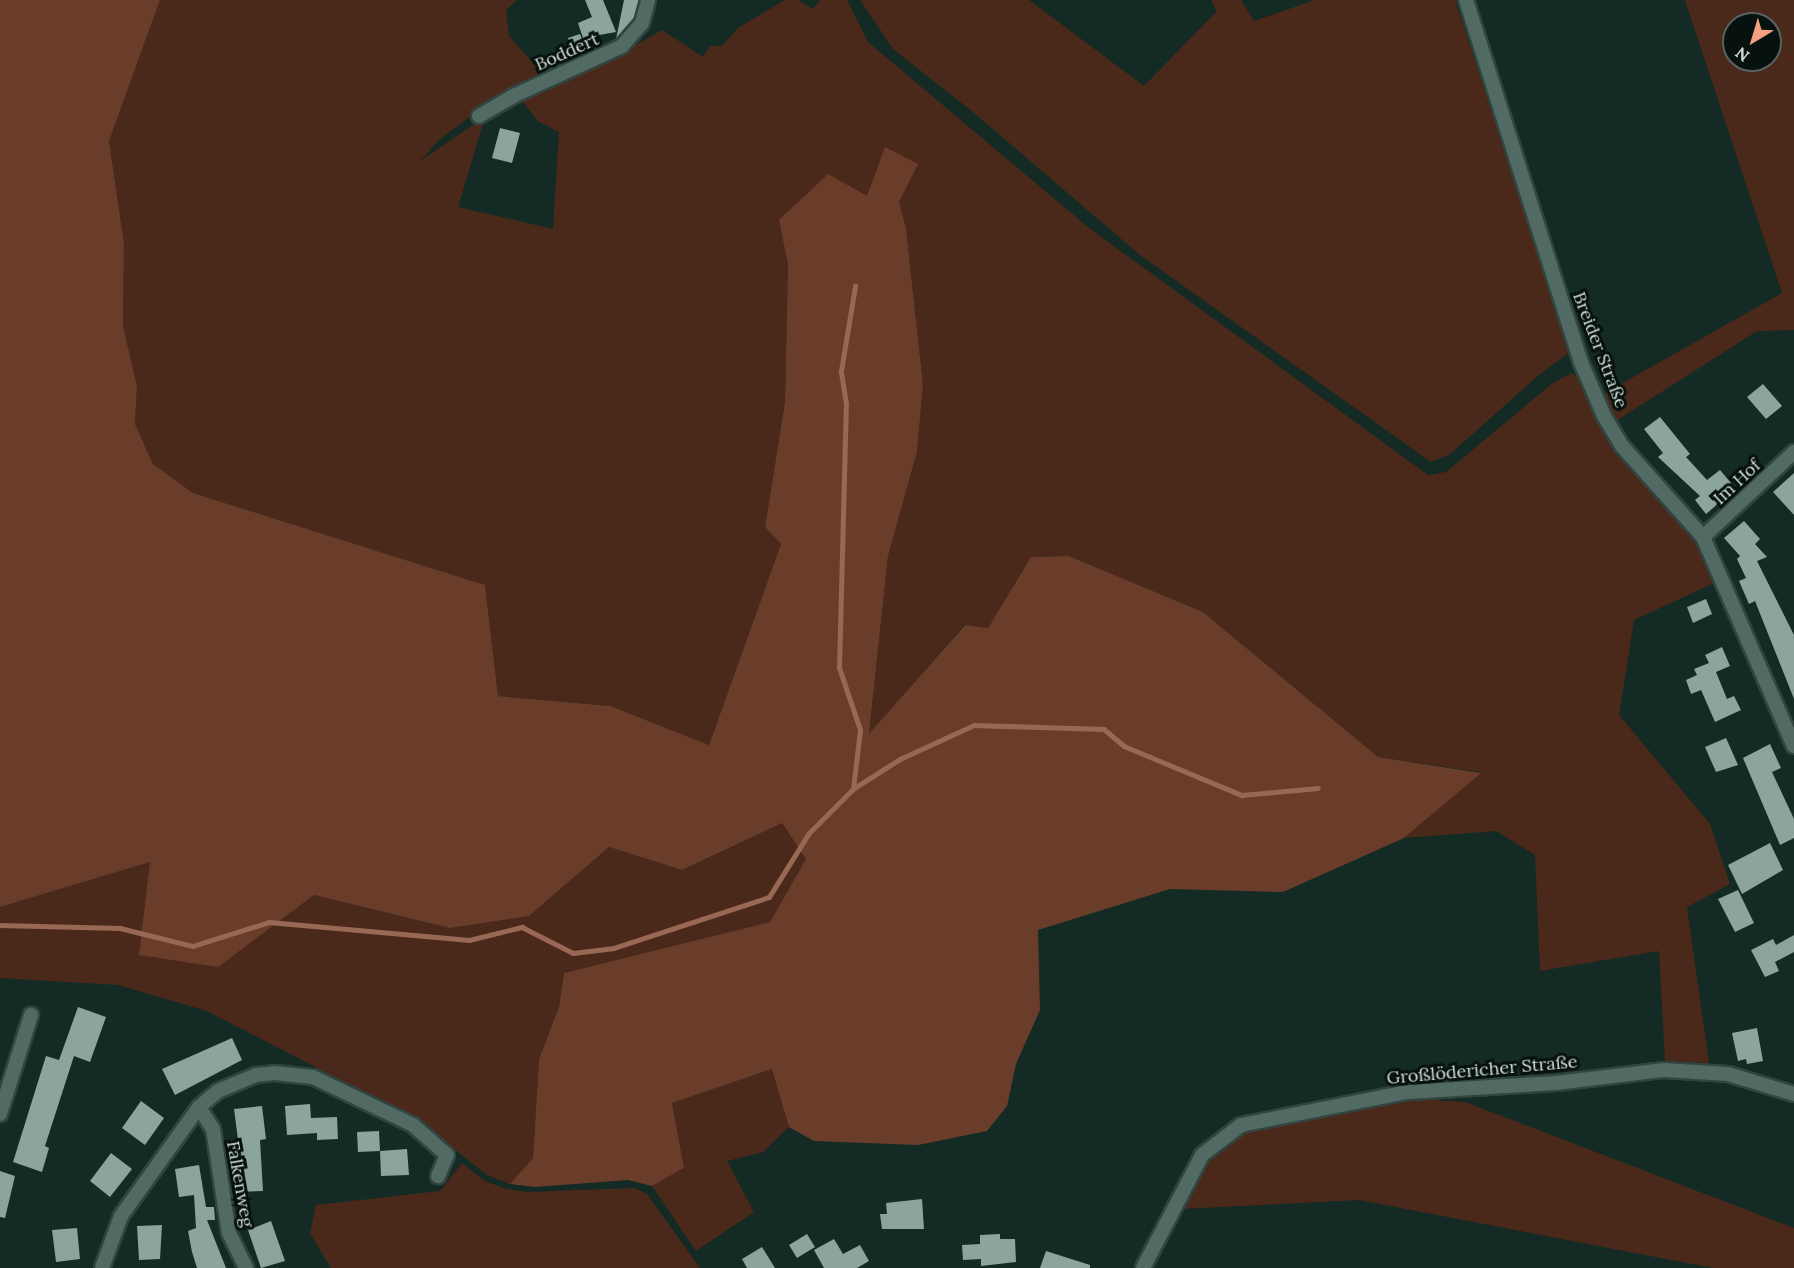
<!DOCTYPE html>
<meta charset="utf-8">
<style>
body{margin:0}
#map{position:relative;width:1794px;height:1268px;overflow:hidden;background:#142a24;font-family:Lora,serif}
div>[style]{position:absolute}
.green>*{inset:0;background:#4b291a}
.forest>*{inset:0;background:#6a3d2a}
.stream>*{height:4.5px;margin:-2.25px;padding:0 2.25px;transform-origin:2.25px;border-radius:2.25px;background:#996854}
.building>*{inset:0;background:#8ba59e}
.roads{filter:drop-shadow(2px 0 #32443f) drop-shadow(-2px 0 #32443f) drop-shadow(0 2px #32443f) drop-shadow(0 -2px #32443f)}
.street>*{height:14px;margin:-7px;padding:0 7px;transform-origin:7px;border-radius:7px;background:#516a63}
span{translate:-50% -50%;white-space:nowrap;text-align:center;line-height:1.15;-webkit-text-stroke:6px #07110e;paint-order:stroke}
.street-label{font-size:18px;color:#d1deda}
.north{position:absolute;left:1722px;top:12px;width:60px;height:60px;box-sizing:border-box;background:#07110e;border:2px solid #586360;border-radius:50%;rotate:218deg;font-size:16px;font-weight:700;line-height:24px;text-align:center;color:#d1deda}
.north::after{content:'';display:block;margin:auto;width:21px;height:27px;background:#f2a07f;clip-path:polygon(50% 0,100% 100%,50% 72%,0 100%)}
</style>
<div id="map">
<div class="green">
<i style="clip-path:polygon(160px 0,517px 0,506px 10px,509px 36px,545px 77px,490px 102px,440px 139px,420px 161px,485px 117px,458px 207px,553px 229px,559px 132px,538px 121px,520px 98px,602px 64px,662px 30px,703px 57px,710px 46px,722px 46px,738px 28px,785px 0,798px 0,813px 9px,820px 0,847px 0,868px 42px,1089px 228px,1428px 475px,1446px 472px,1553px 383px,1572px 373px,1584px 382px,1608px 437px,1695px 543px,1716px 582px,1634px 620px,1619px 715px,1710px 824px,1730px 884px,1687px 907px,1709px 1063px,1665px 1061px,1659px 951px,1540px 971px,1535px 855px,1496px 831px,1404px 838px,1480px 772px,1378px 757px,1203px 612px,1069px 556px,1031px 557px,988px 628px,964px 625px,869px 735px,888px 556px,917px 452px,923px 385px,906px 228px,899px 202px,917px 164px,867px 197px,779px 220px,788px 265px,785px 402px,765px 527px,781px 544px,709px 745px,609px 706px,498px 696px,485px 585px,193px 493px,153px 464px,135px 424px,137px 386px,123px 326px,124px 243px,109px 141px)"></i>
<i style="clip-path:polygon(860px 0,1029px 0,1144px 86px,1217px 11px,1211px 0,1241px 0,1254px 21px,1315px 0,1455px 0,1570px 352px,1540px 374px,1450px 454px,1431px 462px,1140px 255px,973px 112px,893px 49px)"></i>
<i style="clip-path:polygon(evenodd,1685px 0,1794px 0,1794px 330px,1757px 331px,1616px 421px,1605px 393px,1782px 293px,1685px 0,1734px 24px,1770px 24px,1770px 60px,1734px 60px,1734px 24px)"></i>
<i style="clip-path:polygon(782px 823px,806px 859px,770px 922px,564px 973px,559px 1007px,539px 1059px,533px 1158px,510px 1184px,487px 1175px,418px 1120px,207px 1011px,118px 985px,0 978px,0 907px,150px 862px,217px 967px,314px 895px,450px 928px,529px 916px,609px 847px,682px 870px)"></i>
<i style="clip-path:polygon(773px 1069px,789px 1127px,763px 1152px,727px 1161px,754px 1212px,696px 1251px,652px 1186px,684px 1168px,672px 1103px)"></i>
<i style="clip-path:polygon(1419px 1099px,1465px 1102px,1794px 1228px,1794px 1268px,1713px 1268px,1359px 1200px,1181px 1209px,1199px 1170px,1222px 1144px,1258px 1128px)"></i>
<i style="clip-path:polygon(462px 1163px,485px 1181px,506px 1189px,528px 1192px,635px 1188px,647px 1194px,700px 1268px,331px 1268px,310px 1233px,316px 1205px,440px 1191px)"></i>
</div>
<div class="forest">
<i style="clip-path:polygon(0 0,160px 0,109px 141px,124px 243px,123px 326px,137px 386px,135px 424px,153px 464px,193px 493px,485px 585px,498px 696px,610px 706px,709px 745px,781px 544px,765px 527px,785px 402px,788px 265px,779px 220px,828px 174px,867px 196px,885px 147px,918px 164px,899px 202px,906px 228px,923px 385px,917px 452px,888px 556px,869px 734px,965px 625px,988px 628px,1031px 557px,1069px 556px,1203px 612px,1378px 757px,1481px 773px,1404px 838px,1283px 892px,1170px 889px,1038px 930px,1040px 1010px,1016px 1064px,1007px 1106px,987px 1131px,918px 1145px,814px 1141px,789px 1127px,772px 1069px,672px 1103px,684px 1168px,652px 1186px,628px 1180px,535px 1187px,510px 1184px,533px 1158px,539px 1059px,559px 1007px,564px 973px,770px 922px,806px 859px,782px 823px,682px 870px,609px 847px,529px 916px,450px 928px,314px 895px,218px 967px,139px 955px,150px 862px,0 907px)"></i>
</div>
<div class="stream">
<i style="left:853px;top:789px;width:56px;rotate:-32.6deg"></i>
<i style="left:900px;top:759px;width:81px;rotate:-24.7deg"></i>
<i style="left:974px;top:725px;width:130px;rotate:1.8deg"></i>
<i style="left:1104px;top:729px;width:26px;rotate:40deg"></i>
<i style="left:1124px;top:746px;width:128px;rotate:22.6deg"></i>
<i style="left:1242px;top:795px;width:76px;rotate:-5.3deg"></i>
<i style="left:0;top:925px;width:120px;rotate:1.4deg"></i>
<i style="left:120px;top:928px;width:75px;rotate:13.9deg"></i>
<i style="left:193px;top:946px;width:80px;rotate:-17.5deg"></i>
<i style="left:269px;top:922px;width:201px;rotate:5.1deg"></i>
<i style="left:469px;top:940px;width:55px;rotate:-13.8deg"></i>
<i style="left:522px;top:927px;width:57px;rotate:27deg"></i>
<i style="left:573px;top:953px;width:41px;rotate:-7deg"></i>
<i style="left:614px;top:948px;width:163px;rotate:-18.2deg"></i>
<i style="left:769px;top:897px;width:75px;rotate:-58deg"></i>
<i style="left:809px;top:833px;width:62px;rotate:-45deg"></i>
<i style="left:853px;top:789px;width:59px;rotate:-83.2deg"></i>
<i style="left:860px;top:730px;width:65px;rotate:-108.7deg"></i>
<i style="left:839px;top:668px;width:264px;rotate:-88.5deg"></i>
<i style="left:846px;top:404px;width:33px;rotate:-99deg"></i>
<i style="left:841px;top:371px;width:86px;rotate:-80.6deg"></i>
</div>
<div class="building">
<i style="clip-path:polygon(585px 0,603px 0,616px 32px,583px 38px,578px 23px,592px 17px)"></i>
<i style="clip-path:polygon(624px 0,639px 0,634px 19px,616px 39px)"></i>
<i style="clip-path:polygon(580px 34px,587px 52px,576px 57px,568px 38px)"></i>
<i style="clip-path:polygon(500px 128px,520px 133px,512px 163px,492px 158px)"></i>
<i style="clip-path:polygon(1763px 384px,1782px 406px,1766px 419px,1747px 397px)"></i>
<i style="clip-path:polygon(1660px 417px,1690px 454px,1686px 457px,1707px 480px,1720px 470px,1731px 483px,1715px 496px,1720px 502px,1706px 514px,1695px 500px,1700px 496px,1658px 457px,1663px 453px,1644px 429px)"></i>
<i style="clip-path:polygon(1794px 473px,1794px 515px,1773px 492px)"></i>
<i style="clip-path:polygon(1744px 521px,1760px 539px,1755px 544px,1767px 557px,1757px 561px,1794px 635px,1794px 699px,1755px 601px,1749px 604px,1739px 581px,1746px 578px,1737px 559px,1740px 556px,1724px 538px)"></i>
<i style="clip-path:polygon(1706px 599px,1712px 614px,1693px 623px,1687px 607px)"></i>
<i style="clip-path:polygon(1722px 647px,1730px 666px,1716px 672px,1727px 699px,1734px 696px,1741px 710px,1715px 722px,1701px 690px,1691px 694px,1686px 680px,1697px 675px,1694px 669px,1709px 663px,1705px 655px)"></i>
<i style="clip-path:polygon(1726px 738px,1738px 765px,1716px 772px,1705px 747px)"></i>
<i style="clip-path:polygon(1770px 744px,1781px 768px,1772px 772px,1794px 819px,1794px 838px,1780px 845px,1743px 758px)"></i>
<i style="clip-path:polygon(1770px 843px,1783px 870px,1742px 894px,1728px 865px)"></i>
<i style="clip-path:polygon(1738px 890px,1754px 923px,1735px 932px,1718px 899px)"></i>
<i style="clip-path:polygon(1794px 935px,1794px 952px,1775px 962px,1779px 971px,1765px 977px,1751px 950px,1773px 939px,1776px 945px)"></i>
<i style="clip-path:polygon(78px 1007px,106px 1017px,90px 1062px,74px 1056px,45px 1146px,49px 1148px,42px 1172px,13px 1162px,46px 1056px,59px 1060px)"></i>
<i style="clip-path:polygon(1757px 1028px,1763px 1061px,1747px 1064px,1746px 1059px,1738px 1061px,1732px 1033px)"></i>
<i style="clip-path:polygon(232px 1038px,242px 1060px,175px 1095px,162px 1069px)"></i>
<i style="clip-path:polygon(141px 1101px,164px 1118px,145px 1145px,122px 1128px)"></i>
<i style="clip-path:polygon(310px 1104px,311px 1118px,337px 1117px,338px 1139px,317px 1140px,317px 1133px,287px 1135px,285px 1106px)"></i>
<i style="clip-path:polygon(262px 1106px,266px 1139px,260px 1140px,263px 1191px,237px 1192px,235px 1155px,240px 1155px,234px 1109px)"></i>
<i style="clip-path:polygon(379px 1131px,380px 1151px,358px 1152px,357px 1132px)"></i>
<i style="clip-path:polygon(407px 1149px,409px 1175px,381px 1176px,380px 1151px)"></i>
<i style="clip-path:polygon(111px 1153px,132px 1169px,110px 1197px,90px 1181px)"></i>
<i style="clip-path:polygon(199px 1165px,206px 1207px,214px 1207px,215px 1220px,207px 1220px,226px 1268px,197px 1268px,192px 1252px,188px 1231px,196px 1228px,194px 1195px,179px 1197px,175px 1169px)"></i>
<i style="clip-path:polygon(0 1171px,15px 1176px,5px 1218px,0 1217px)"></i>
<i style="clip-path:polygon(922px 1199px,924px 1229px,882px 1229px,880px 1214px,887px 1214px,886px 1203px)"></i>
<i style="clip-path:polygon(271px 1221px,285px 1261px,261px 1268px,248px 1230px)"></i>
<i style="clip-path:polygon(162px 1225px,160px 1259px,139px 1260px,137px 1226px)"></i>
<i style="clip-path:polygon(77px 1228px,80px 1259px,56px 1262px,52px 1230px)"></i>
<i style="clip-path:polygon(807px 1234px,815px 1247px,797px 1258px,789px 1245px)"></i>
<i style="clip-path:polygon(1000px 1234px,1000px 1239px,1015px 1239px,1016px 1262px,981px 1266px,981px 1259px,963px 1260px,962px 1245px,980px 1244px,980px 1235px)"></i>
<i style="clip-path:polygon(834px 1239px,843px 1254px,860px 1245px,869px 1261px,857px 1268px,824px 1268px,814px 1250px)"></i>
<i style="clip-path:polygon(762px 1247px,775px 1268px,747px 1268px,742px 1259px)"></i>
<i style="clip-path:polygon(1046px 1251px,1090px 1265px,1090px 1268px,1040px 1268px)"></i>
</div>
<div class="roads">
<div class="street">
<i style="left:1466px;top:0;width:378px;rotate:72.4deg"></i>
<i style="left:1580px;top:360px;width:61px;rotate:66.8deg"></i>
<i style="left:1604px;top:416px;width:35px;rotate:59deg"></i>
<i style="left:1622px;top:446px;width:122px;rotate:48.3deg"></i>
<i style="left:1703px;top:537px;width:228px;rotate:66.5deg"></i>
<i style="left:479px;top:116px;width:39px;rotate:-30deg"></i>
<i style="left:513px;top:96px;width:120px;rotate:-24.6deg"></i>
<i style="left:622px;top:46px;width:30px;rotate:-49deg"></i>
<i style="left:642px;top:23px;width:24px;rotate:-75deg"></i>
<i style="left:1703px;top:537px;width:125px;rotate:-43deg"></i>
<i style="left:199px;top:1107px;width:26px;rotate:58deg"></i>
<i style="left:213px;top:1129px;width:105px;rotate:81.3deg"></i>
<i style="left:229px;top:1233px;width:39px;rotate:64deg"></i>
<i style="left:0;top:1114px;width:104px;rotate:-72.6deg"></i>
<i style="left:102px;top:1268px;width:55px;rotate:-69.9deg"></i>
<i style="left:121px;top:1216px;width:134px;rotate:-54.4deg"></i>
<i style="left:199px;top:1107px;width:25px;rotate:-40deg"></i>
<i style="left:218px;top:1091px;width:41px;rotate:-22.8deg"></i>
<i style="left:256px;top:1075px;width:18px;rotate:-6deg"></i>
<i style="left:274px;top:1073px;width:39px;rotate:6deg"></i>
<i style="left:313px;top:1077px;width:111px;rotate:25.6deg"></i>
<i style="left:413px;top:1125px;width:45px;rotate:41.4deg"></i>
<i style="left:447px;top:1155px;width:23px;rotate:113deg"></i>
<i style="left:1143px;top:1268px;width:127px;rotate:-62.4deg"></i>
<i style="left:1202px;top:1155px;width:49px;rotate:-37.6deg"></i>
<i style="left:1241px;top:1125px;width:170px;rotate:-11.2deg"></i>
<i style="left:1408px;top:1092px;width:148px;rotate:-3.5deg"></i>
<i style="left:1556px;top:1083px;width:109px;rotate:-6.9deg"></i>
<i style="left:1664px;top:1070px;width:64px;rotate:3.6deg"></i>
<i style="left:1728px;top:1074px;width:69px;rotate:16.9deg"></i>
</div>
</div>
<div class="street-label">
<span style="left:567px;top:52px;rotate:-24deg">Boddert</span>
<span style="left:1600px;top:350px;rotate:69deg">Breider Straße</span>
<span style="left:1737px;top:482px;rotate:-43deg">Im Hof</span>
<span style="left:1482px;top:1070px;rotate:-5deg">Großlödericher Straße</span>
<span style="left:240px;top:1184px;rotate:80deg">Falkenweg</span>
</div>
<div class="north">N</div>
</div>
